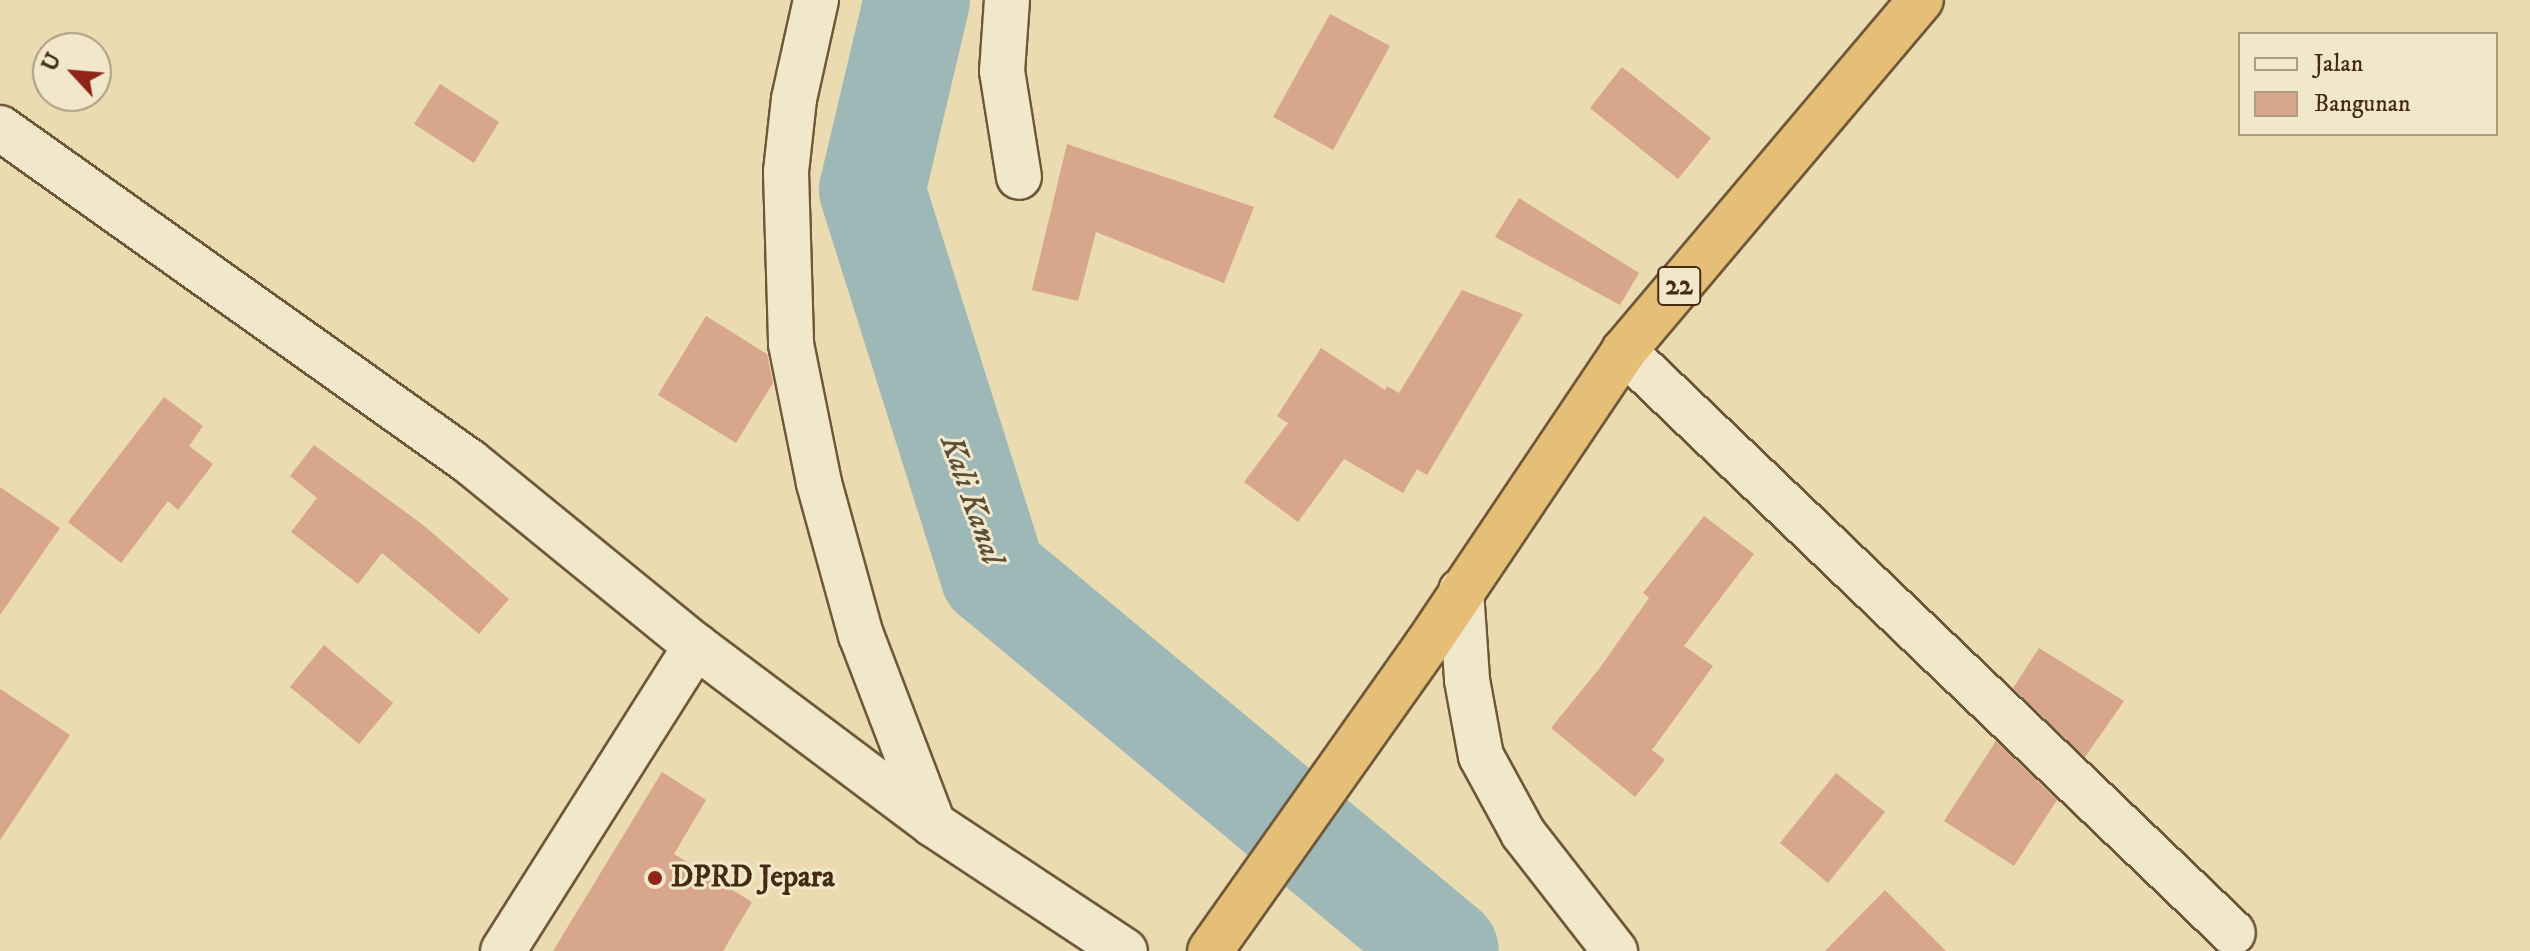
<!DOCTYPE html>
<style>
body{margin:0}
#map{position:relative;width:2530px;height:951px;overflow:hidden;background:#eadbb1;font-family:"IM FELL DW Pica",serif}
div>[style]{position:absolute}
.river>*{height:106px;margin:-53px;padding:0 53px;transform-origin:53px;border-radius:53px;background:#9db8b7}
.building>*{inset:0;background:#d8a58d}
.roads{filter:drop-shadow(2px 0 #6e5838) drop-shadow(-2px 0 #6e5838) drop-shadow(0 2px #6e5838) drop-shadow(0 -2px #6e5838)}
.street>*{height:44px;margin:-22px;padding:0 22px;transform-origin:22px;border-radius:22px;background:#f1e8cc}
.secondary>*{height:44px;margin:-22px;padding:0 22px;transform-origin:22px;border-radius:22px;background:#f1e8cc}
.highway>*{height:44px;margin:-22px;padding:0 22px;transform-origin:22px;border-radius:22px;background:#e5be78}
.dots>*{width:22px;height:22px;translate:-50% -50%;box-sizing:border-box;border:4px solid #f1e8cc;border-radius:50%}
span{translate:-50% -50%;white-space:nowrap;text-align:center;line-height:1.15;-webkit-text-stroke:6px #f1e8cc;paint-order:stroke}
.shield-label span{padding:2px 6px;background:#f1e8cc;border:2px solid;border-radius:6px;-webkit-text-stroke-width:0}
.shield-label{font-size:28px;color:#452c10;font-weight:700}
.poi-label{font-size:30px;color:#452c10;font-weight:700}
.left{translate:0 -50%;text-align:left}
.water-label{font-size:32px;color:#5b4f3a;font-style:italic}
.legend{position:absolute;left:2238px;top:32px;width:260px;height:104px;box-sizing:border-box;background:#f1e8cc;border:2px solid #ac9d81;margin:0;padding:10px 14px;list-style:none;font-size:24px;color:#452c10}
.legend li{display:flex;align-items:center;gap:16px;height:40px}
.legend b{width:40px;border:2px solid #ac9d81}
.north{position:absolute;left:32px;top:32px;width:80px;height:80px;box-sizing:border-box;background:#f1e8cc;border:2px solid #ac9d81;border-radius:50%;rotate:296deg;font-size:22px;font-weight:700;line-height:32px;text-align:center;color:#452c10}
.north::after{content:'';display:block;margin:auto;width:28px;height:36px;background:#8f2418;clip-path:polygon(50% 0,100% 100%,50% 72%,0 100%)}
</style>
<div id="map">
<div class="river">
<i style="left:917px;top:0;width:195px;rotate:103.3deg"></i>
<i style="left:872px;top:190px;width:403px;rotate:72.5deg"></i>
<i style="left:993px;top:574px;width:589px;rotate:39.77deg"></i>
</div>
<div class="building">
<i style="clip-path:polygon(1330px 14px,1390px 46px,1333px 150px,1273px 117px)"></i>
<i style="clip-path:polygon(1622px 67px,1711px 138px,1678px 179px,1590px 108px)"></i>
<i style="clip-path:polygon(440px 84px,499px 122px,474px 163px,414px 124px)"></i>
<i style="clip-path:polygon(1067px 144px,1254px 207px,1224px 283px,1096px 232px,1078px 301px,1032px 290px)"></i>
<i style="clip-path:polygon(1519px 198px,1639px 273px,1620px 305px,1495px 237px)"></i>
<i style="clip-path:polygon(1462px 290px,1523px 314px,1427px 475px,1417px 469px,1403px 493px,1344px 459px,1298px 522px,1244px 482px,1288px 423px,1277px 416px,1321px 348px,1385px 390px,1387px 386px,1399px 393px)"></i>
<i style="clip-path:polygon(706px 316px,767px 354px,773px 383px,736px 443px,658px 395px)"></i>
<i style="clip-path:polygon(164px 397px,203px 426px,189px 446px,213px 464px,178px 510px,168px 501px,121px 563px,68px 522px)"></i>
<i style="clip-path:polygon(314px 445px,423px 525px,509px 599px,479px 634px,382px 553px,358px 584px,291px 532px,317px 498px,290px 476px)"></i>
<i style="clip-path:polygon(0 487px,60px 528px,0 615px)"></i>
<i style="clip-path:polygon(1704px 516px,1754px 554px,1684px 646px,1713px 666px,1652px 750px,1665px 760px,1635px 797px,1551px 728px,1599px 669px,1649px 598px,1643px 593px)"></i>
<i style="clip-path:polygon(324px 645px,393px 703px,359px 744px,290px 687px)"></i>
<i style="clip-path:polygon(2039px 648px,2124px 701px,2085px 757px,2013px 688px)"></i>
<i style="clip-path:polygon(0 689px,70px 735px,0 840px)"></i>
<i style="clip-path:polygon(1996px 741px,2057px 800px,2014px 866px,1944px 821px)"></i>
<i style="clip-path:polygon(662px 772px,706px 800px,674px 854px,752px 902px,723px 951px,553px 951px)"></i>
<i style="clip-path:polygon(1836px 773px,1885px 812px,1828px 883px,1780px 843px)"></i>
<i style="clip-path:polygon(1885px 890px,1946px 951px,1825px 951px)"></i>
</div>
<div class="roads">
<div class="street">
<i style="left:816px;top:0;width:101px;rotate:102.5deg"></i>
<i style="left:794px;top:99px;width:73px;rotate:96.3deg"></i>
<i style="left:786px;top:172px;width:172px;rotate:88.3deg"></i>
<i style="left:791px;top:344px;width:142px;rotate:78.6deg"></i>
<i style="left:819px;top:483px;width:158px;rotate:74.6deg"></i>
<i style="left:861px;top:635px;width:202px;rotate:69.1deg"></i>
<i style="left:1007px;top:0;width:71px;rotate:94deg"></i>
<i style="left:1002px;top:71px;width:107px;rotate:80.9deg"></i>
<i style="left:1624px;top:351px;width:842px;rotate:43.7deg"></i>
<i style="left:1461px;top:591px;width:89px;rotate:86.1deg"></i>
<i style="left:1467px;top:680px;width:77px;rotate:79.6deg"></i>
<i style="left:1481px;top:756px;width:88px;rotate:61.4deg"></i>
<i style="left:1523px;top:833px;width:150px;rotate:52.1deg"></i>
<i style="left:503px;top:951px;width:361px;rotate:-57.7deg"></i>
</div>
<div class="secondary">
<i style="left:0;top:128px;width:577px;rotate:35.4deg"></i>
<i style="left:470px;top:462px;width:291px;rotate:39.2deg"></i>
<i style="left:696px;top:646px;width:296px;rotate:36.9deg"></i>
<i style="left:933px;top:824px;width:230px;rotate:33.5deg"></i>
</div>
<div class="highway">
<i style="left:1210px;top:951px;width:374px;rotate:-54.7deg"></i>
<i style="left:1426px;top:646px;width:355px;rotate:-56.1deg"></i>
<i style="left:1624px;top:351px;width:460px;rotate:-49.8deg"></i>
</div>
</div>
<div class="dots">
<i style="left:655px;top:878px;background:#8f2418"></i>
</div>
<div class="shield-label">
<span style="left:1679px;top:286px">22</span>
</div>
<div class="poi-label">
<span class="left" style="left:671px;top:878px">DPRD Jepara</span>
</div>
<div class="water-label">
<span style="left:971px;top:500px;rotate:71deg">Kali Kanal</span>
</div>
<ul class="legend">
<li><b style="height:10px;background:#f1e8cc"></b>Jalan</li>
<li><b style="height:22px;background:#d8a58d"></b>Bangunan</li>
</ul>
<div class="north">U</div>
</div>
